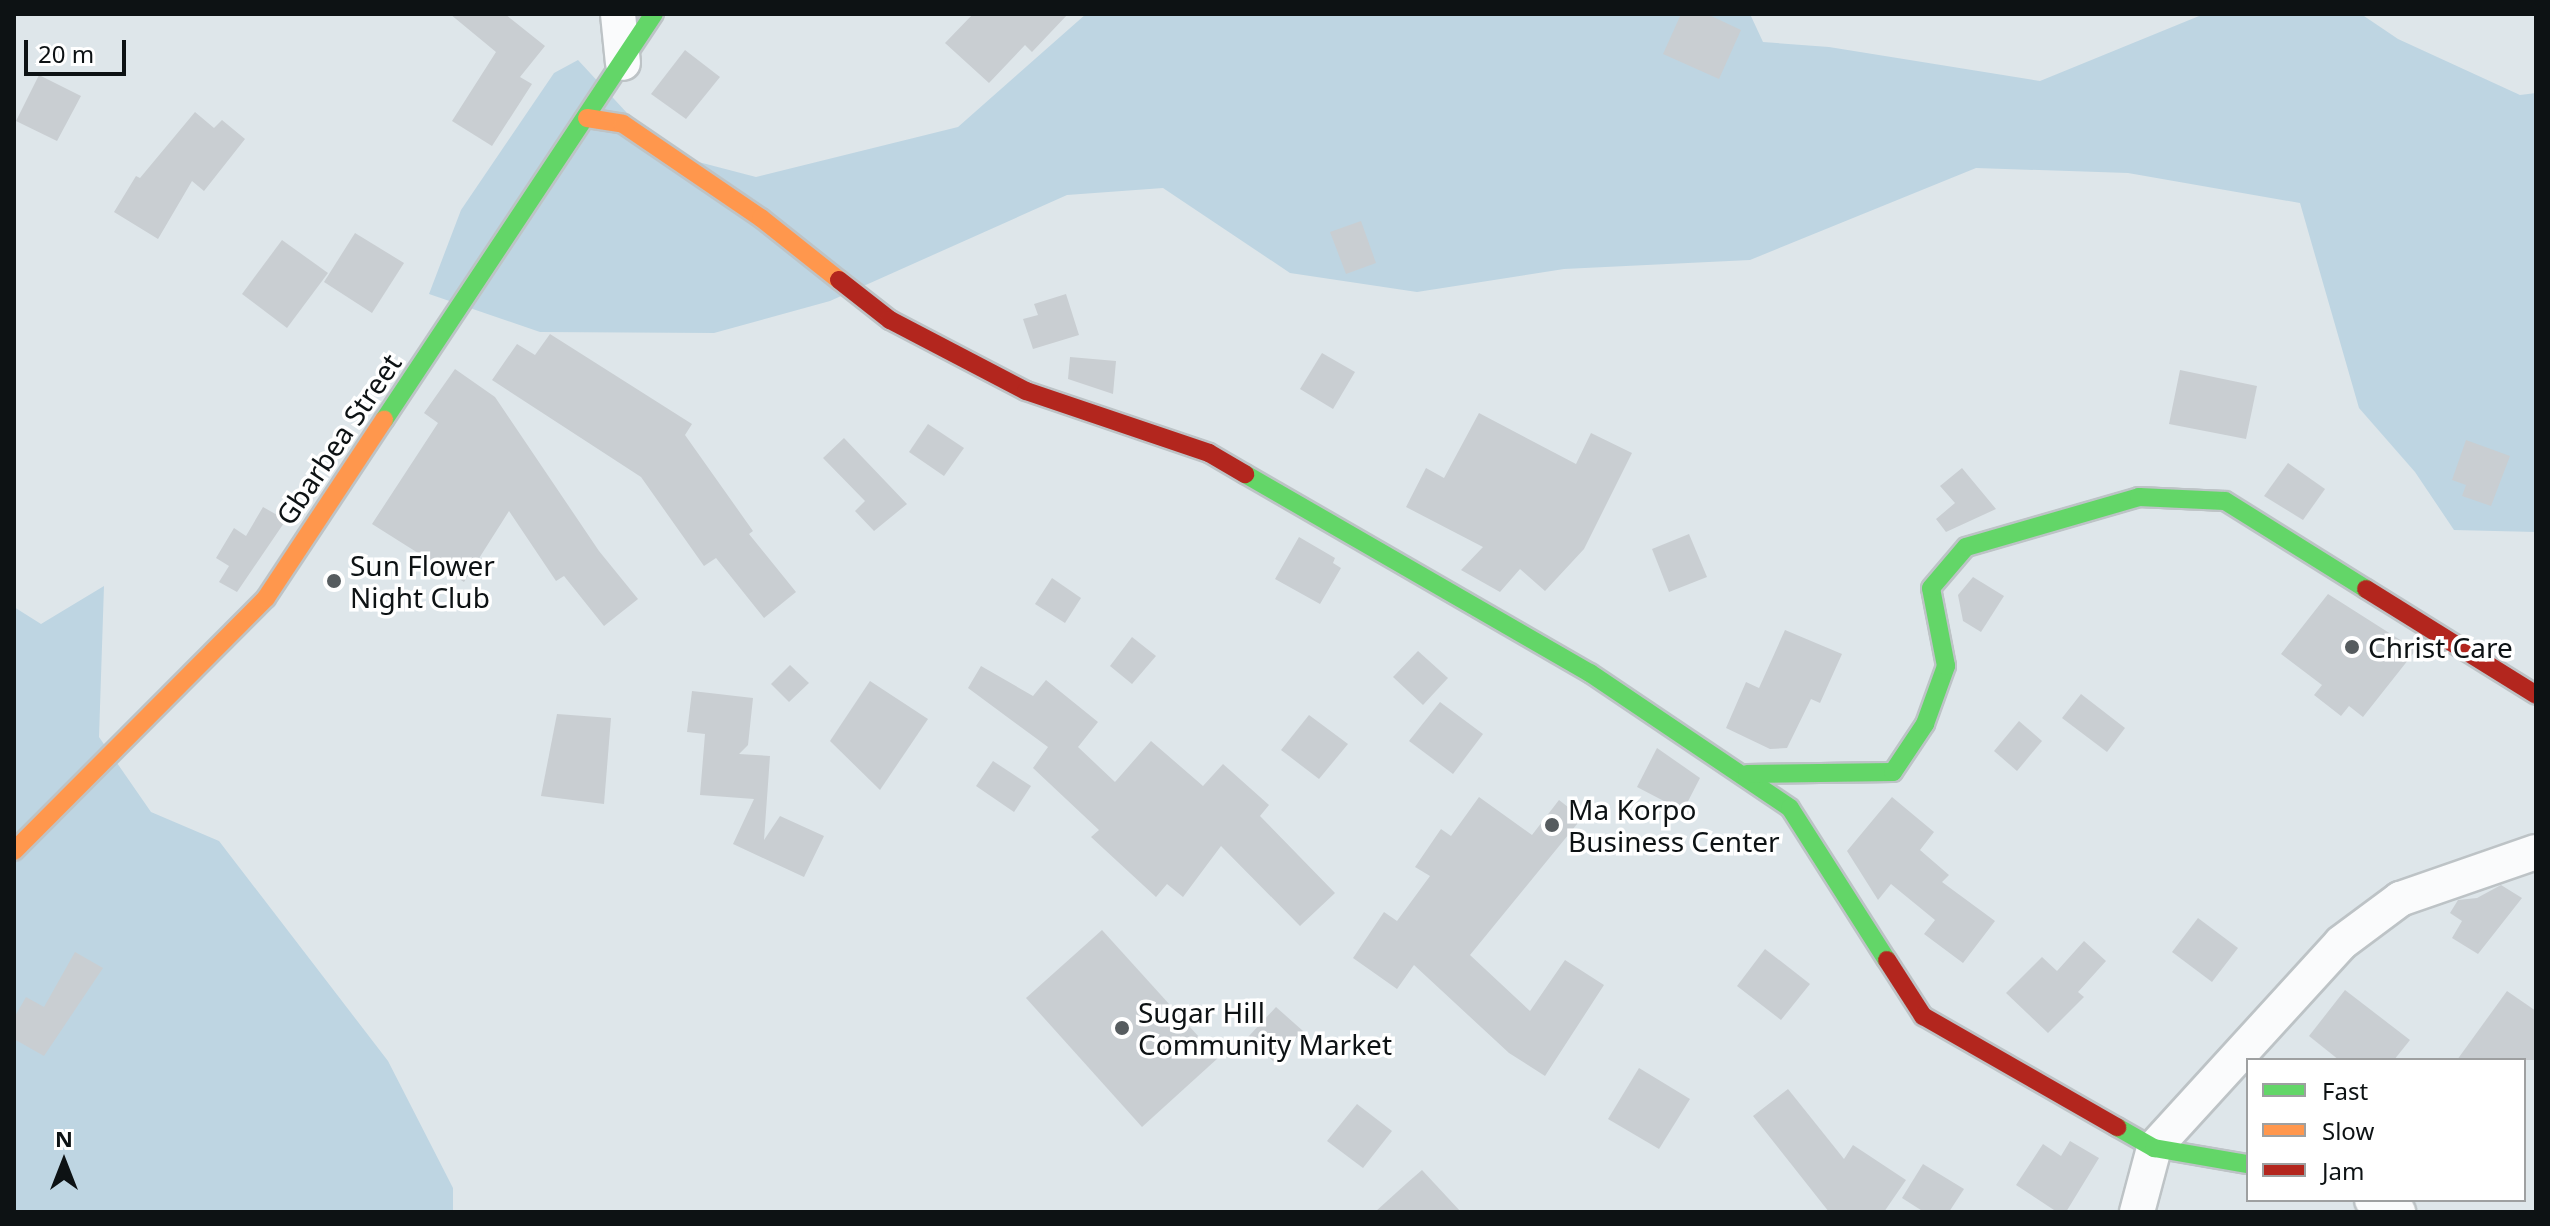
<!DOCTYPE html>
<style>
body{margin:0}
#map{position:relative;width:2550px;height:1226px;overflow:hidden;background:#dee6ea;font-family:"Noto Sans",sans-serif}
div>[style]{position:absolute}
.green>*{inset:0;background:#bed5e2}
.building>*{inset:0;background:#c9ced2}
.roads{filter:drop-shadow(2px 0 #bdc3c6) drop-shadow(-2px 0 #bdc3c6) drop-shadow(0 2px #bdc3c6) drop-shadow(0 -2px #bdc3c6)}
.street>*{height:34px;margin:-17px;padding:0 17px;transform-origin:17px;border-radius:17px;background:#fafbfc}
.fast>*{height:18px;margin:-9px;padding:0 9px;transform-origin:9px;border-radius:9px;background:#63d668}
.slow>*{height:18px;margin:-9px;padding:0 9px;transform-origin:9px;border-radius:9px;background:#ff974d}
.jam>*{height:18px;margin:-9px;padding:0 9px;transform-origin:9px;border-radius:9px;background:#b3261e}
.dots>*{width:22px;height:22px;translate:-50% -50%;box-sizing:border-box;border:4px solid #fff;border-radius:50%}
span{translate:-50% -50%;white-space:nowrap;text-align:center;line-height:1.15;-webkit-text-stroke:7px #fff;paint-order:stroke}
.street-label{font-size:28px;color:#0d1214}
.poi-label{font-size:28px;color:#0d1214}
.left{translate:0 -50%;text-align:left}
.frame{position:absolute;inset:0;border:16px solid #0d1214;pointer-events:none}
.legend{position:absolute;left:2246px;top:1058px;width:280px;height:144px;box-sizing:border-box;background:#fff;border:2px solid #9ea0a1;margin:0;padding:10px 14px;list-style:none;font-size:24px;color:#0d1214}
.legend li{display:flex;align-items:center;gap:16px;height:40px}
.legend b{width:40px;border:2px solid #9ea0a1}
.north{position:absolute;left:24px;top:1122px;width:80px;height:80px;-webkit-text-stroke:6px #fff;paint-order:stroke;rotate:0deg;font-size:22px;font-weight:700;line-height:32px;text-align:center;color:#0d1214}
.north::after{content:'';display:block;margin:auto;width:28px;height:36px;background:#0d1214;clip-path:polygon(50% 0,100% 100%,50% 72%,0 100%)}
.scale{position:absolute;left:24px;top:40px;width:102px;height:36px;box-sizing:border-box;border:4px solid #0d1214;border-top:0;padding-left:10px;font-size:24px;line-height:28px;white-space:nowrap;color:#0d1214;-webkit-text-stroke:6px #fff;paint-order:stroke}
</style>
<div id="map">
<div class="green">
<i style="clip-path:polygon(1086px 14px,1750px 14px,1763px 42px,1829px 47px,2040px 81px,2204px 14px,2361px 14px,2398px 39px,2520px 95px,2536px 93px,2536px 532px,2454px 530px,2415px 472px,2359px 408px,2300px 203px,2128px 173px,1976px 168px,1750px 260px,1564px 269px,1417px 292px,1290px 273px,1163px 188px,1067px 195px,830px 301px,714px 333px,540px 332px,429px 294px,461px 210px,554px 73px,578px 60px,664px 153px,756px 177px,958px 127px)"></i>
<i style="clip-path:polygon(104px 586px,99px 737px,151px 812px,219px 841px,388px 1061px,453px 1188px,453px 1212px,14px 1212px,14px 607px,41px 624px)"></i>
</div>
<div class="building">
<i style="clip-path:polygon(450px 14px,505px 14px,545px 46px,520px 77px,532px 84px,492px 146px,452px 121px,496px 52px)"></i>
<i style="clip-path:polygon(973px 14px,1068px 14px,1032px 52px,1025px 45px,989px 83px,945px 43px)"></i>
<i style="clip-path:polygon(1681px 14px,1707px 14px,1741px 30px,1719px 79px,1663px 54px)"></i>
<i style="clip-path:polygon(685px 50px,720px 77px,686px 119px,651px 94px)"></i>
<i style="clip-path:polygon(39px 75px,81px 96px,57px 141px,16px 121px)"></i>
<i style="clip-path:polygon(195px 112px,214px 128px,222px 120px,245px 139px,204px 191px,192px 181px,158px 239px,114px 212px,136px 176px,140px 178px)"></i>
<i style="clip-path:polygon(1361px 221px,1376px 263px,1346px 274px,1330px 232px)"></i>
<i style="clip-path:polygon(355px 233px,404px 263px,372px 313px,324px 282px)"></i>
<i style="clip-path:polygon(282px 240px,328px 273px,287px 328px,242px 294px)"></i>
<i style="clip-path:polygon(1066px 294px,1079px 335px,1033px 349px,1023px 319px,1038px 315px,1034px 304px)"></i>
<i style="clip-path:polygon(550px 334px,692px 424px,685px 435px,753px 531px,749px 534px,796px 592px,764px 618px,716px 558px,704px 566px,641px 477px,492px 380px,517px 344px,535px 355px)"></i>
<i style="clip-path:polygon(1322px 353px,1355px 372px,1333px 409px,1300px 389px)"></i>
<i style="clip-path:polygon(1070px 357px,1116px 361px,1113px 394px,1068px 379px)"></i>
<i style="clip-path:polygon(455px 369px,495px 397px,599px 551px,638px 599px,604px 626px,564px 576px,556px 581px,509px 511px,464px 582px,372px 524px,438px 423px,424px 413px)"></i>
<i style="clip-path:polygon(2180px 370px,2257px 386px,2246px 439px,2169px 424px)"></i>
<i style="clip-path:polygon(1479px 413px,1576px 464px,1591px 433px,1632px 453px,1584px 549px,1545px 591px,1520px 569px,1500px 592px,1461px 570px,1483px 547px,1406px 507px,1426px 468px,1444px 478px)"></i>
<i style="clip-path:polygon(928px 424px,964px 448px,944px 476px,909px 452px)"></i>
<i style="clip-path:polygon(844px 438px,907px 504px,874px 531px,855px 511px,865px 501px,823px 458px)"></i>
<i style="clip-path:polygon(2466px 440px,2510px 456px,2491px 506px,2462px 496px,2466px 485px,2452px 480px)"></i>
<i style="clip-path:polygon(2288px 463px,2325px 489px,2303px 520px,2264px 496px)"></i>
<i style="clip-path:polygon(1962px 468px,1996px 509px,1946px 532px,1936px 519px,1955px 503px,1940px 486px)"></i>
<i style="clip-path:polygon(263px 507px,286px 520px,237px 592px,219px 582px,229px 566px,216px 558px,234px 528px,246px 536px)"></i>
<i style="clip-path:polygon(1689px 534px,1707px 577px,1669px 592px,1652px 549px)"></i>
<i style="clip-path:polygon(1299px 537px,1335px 558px,1333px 563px,1341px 568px,1320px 604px,1275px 579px)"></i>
<i style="clip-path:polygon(1973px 577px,2004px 596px,1981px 632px,1963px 621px,1958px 595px)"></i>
<i style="clip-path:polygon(1052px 578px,1081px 598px,1065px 623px,1035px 604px)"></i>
<i style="clip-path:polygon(2328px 594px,2416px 650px,2363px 717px,2349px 706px,2341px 716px,2314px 695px,2322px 685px,2281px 654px)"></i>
<i style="clip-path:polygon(1785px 630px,1842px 654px,1820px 703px,1811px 699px,1787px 748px,1770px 749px,1726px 728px,1746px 682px,1759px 688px)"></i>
<i style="clip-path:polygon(1132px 637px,1156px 656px,1132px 684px,1110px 666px)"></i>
<i style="clip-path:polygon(1418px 651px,1448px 678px,1423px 705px,1393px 677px)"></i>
<i style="clip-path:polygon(790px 665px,809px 683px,789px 702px,771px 684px)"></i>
<i style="clip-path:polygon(981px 666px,1033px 696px,1046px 680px,1098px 722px,1078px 747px,1115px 782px,1151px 741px,1203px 786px,1223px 764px,1269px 805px,1260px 816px,1335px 893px,1300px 926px,1221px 846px,1183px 897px,1167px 884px,1156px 897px,1091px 837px,1099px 830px,1033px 768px,1048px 747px,968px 688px)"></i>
<i style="clip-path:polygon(870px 681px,928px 719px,880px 790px,830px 741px)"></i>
<i style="clip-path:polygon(692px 691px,753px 698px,748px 745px,739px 754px,770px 756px,764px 840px,780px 816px,824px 836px,804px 877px,733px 844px,754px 799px,700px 795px,705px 734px,687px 732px)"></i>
<i style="clip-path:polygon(2081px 694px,2125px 728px,2107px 752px,2062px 718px)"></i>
<i style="clip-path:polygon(1440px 702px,1483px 734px,1453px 774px,1409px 741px)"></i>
<i style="clip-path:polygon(557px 714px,611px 718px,604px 804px,541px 796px)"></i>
<i style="clip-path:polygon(1309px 715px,1348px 744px,1319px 779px,1281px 750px)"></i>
<i style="clip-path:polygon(2019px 721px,2042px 741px,2017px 771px,1994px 751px)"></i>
<i style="clip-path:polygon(1657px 748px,1700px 778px,1683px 811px,1637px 787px)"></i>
<i style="clip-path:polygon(993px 761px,1031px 786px,1014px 812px,976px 786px)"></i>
<i style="clip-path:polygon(1479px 797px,1532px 835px,1559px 800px,1582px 818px,1470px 955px,1530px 1011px,1565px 960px,1604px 985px,1545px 1076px,1509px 1053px,1414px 965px,1397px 989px,1353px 958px,1384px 912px,1397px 921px,1430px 876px,1415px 867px,1441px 829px,1451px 836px)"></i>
<i style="clip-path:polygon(1892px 797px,1934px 832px,1920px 850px,1949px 875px,1942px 882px,1995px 921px,1963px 963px,1924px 934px,1935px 920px,1891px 884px,1878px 900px,1847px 851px)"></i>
<i style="clip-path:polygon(2501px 885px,2522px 898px,2478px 954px,2452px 938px,2462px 921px,2450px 913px,2458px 900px,2477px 898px)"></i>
<i style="clip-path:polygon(2198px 918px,2238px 948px,2212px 982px,2172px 952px)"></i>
<i style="clip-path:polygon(1102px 930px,1218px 1058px,1142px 1127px,1026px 998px)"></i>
<i style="clip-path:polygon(2084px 941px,2106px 961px,2078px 992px,2084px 997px,2048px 1033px,2006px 993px,2042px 957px,2057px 971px)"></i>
<i style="clip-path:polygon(1765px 949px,1810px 984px,1781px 1020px,1737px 986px)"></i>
<i style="clip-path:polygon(75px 952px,103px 968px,44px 1056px,14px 1039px,14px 1018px,26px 997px,44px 1007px)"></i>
<i style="clip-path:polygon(2345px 990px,2410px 1040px,2394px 1060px,2339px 1060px,2309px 1036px)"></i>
<i style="clip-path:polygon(2507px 991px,2536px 1011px,2536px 1060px,2457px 1060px)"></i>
<i style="clip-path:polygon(1276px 1007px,1303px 1031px,1274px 1062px,1248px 1037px)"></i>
<i style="clip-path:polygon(1639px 1068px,1690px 1099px,1659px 1149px,1608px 1119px)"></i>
<i style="clip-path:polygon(1788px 1089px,1844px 1159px,1853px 1145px,1906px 1180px,1884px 1212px,1829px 1212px,1753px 1116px)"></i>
<i style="clip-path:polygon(1357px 1104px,1392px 1131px,1363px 1168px,1327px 1141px)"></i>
<i style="clip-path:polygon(2070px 1141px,2099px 1158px,2066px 1212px,2057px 1212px,2016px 1185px,2043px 1144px,2061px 1156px)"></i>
<i style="clip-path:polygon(1923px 1164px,1964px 1189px,1949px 1212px,1924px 1212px,1902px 1198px)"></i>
<i style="clip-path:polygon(1422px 1170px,1461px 1212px,1375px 1212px,1407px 1183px)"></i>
</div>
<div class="roads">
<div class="street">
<i style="left:618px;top:14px;width:49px;rotate:84.2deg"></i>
<i style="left:2372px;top:1200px;width:29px;rotate:25deg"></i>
<i style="left:2137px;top:1212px;width:66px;rotate:-75.1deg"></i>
<i style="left:2154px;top:1148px;width:277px;rotate:-47.6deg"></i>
<i style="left:2341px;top:943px;width:74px;rotate:-36.7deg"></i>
<i style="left:2400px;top:899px;width:144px;rotate:-19.1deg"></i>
</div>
<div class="fast">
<i style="left:384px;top:420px;width:488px;rotate:-56.4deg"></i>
<i style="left:1245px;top:474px;width:398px;rotate:30deg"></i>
<i style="left:1590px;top:673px;width:241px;rotate:34deg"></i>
<i style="left:1790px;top:808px;width:180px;rotate:57.5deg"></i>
<i style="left:1747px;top:774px;width:146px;rotate:-0.8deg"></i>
<i style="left:1893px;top:772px;width:58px;rotate:-56.3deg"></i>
<i style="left:1925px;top:724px;width:62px;rotate:-70.1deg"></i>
<i style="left:1946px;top:666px;width:79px;rotate:-100.9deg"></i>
<i style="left:1931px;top:588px;width:54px;rotate:-49.5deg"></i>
<i style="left:1966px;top:547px;width:180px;rotate:-16.1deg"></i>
<i style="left:2139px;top:497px;width:86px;rotate:2.7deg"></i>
<i style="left:2225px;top:501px;width:166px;rotate:32deg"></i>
<i style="left:2117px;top:1127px;width:43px;rotate:29.6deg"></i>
<i style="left:2154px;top:1148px;width:95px;rotate:9.7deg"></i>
</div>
<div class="slow">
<i style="left:587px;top:118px;width:36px;rotate:9deg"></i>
<i style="left:623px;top:124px;width:167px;rotate:34.3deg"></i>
<i style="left:761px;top:218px;width:100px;rotate:38.5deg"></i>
<i style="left:14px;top:851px;width:357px;rotate:-45.1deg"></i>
<i style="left:266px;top:598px;width:214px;rotate:-56.5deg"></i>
</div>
<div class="jam">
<i style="left:839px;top:280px;width:65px;rotate:38.1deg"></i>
<i style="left:890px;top:320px;width:153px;rotate:27.6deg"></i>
<i style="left:1026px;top:391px;width:193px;rotate:18.7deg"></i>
<i style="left:1209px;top:453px;width:42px;rotate:30.3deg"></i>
<i style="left:2366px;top:589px;width:200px;rotate:31.9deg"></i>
<i style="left:1887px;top:960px;width:67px;rotate:57.3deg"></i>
<i style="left:1923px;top:1016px;width:224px;rotate:29.8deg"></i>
</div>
</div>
<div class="dots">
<i style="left:334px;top:581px;background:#565c5f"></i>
<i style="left:2352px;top:647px;background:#565c5f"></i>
<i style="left:1552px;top:825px;background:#565c5f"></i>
<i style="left:1122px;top:1028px;background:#565c5f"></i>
</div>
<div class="street-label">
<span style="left:338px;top:439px;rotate:-56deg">Gbarbea Street</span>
</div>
<div class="poi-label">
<span class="left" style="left:350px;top:581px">Sun Flower<br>Night Club</span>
<span class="left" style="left:2368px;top:647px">Christ Care</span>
<span class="left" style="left:1568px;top:825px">Ma Korpo<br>Business Center</span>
<span class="left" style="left:1138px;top:1028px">Sugar Hill<br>Community Market</span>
</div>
<div class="frame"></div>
<ul class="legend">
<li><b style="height:10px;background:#63d668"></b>Fast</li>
<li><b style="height:10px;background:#ff974d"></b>Slow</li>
<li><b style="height:10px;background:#b3261e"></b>Jam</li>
</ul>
<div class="north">N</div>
<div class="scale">20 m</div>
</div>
